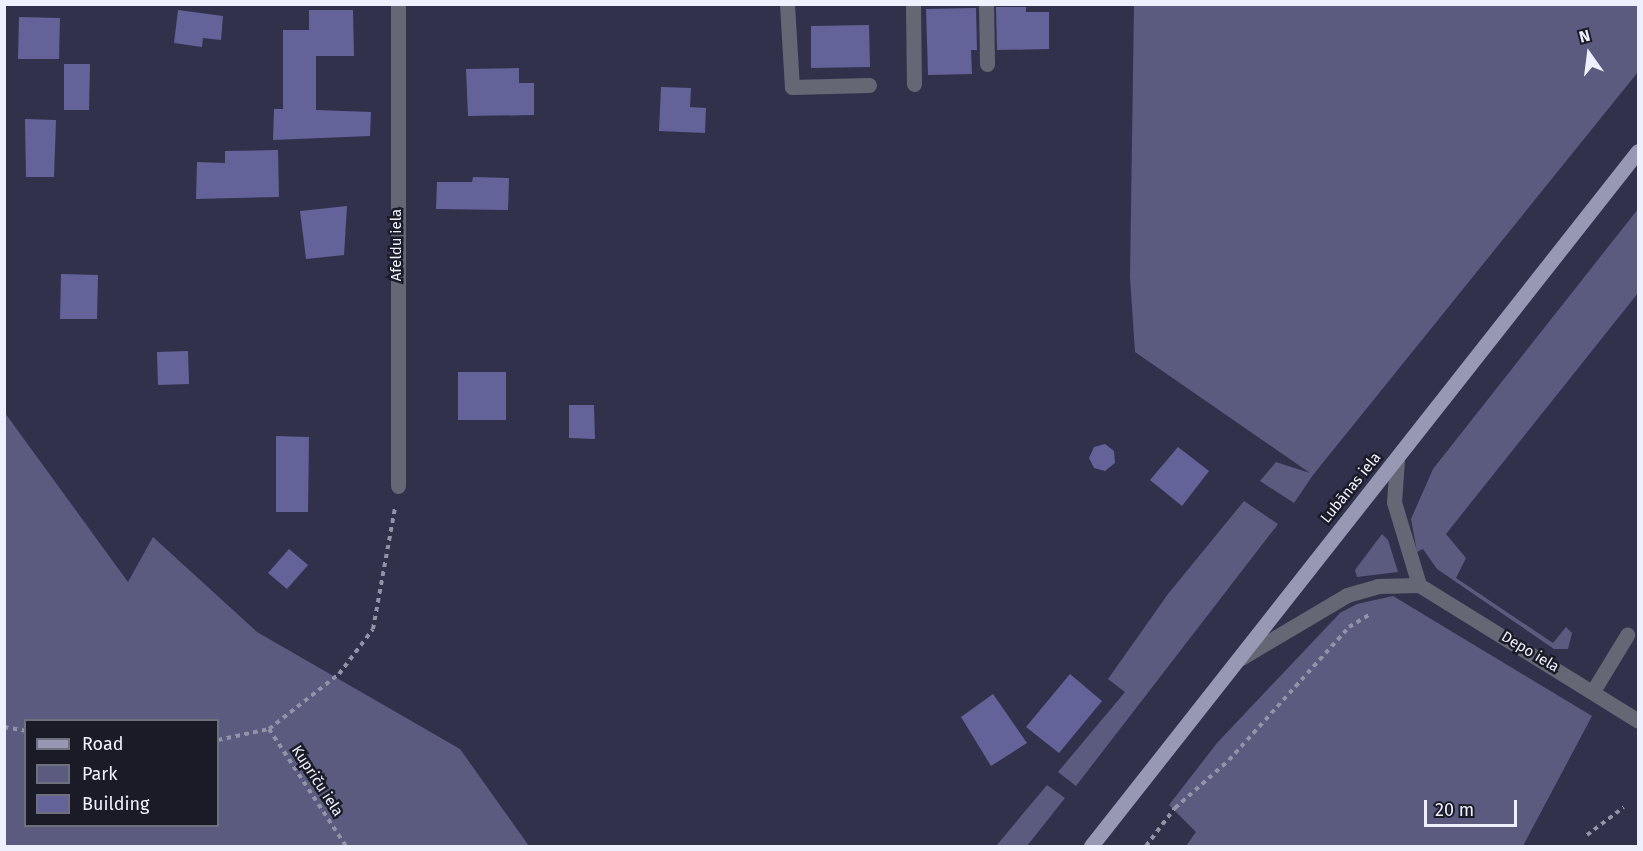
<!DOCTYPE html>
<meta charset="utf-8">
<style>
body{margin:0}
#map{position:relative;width:1643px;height:851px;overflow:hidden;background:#31314c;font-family:"Fira Sans",sans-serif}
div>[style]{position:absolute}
.green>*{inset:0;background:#5a5b7f}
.building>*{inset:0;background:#636399}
.path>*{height:4px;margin-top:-2px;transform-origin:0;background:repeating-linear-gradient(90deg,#9293a7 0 4.5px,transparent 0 9px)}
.minor>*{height:15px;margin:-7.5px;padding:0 7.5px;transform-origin:7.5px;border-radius:7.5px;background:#666775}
.major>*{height:15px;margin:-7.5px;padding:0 7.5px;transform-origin:7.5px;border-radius:7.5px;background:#9698b4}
span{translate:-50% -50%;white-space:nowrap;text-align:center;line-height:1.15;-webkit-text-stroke:5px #1a1b27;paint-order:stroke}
.street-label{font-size:15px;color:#eff0fe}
.frame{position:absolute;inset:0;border:6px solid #eff0fe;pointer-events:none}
.legend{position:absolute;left:24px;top:719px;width:195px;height:108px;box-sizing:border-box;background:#1a1b27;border:2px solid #6f707d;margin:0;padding:8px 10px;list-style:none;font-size:18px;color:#eff0fe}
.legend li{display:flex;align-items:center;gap:12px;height:30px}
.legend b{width:30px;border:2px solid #6f707d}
.north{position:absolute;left:1559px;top:24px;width:60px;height:60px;-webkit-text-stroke:4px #1a1b27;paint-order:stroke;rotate:346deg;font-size:16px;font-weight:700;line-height:24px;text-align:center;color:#eff0fe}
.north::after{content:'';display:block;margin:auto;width:21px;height:27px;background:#eff0fe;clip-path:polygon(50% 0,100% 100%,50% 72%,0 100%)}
.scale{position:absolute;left:1424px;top:800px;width:93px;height:27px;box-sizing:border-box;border:3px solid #eff0fe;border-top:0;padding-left:8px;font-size:18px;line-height:21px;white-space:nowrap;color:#eff0fe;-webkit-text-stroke:4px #1a1b27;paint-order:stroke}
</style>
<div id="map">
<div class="green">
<i style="clip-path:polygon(1134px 5px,1638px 5px,1638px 72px,1313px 475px,1294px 503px,1260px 481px,1276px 462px,1310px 473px,1135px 352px,1130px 277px)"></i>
<i style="clip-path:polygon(1638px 209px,1638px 293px,1446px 534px,1466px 558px,1456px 578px,1553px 643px,1566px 627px,1572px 633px,1568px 649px,1554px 649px,1437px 569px,1423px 549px,1417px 552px,1411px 519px,1433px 469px)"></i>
<i style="clip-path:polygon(evenodd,5px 413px,128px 582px,153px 537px,257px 632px,460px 749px,529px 846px,5px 846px,5px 413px,26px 720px,218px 720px,218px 826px,26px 826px,26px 720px)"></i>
<i style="clip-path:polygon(1244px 501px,1278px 524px,1076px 786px,1058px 772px,1125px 692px,1108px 679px,1168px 594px)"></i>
<i style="clip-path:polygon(1382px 534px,1388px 540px,1398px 572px,1357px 577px,1355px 570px)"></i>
<i style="clip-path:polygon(1393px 596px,1592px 716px,1523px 846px,1186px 846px,1196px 832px,1169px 805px,1217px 743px,1340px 613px,1357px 604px)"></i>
<i style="clip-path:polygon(1047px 785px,1065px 798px,1027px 846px,996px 846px)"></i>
</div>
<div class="building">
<i style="clip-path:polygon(996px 7px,1026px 7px,1026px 12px,1049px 12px,1049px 49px,997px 50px)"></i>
<i style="clip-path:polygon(976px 8px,977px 50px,971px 50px,972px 74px,928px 75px,926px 9px)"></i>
<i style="clip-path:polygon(178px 10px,223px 16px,221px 40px,203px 38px,202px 47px,174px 43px)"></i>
<i style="clip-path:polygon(309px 10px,353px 10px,354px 56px,316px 56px,316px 110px,371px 112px,370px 136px,273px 140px,274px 109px,283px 109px,283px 30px,309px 30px)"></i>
<i style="clip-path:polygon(19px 17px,60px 18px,59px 59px,18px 59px)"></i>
<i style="clip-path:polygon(869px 25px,870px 67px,811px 68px,811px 26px)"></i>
<i style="clip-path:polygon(64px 64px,90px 64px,89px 110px,64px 110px)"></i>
<i style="clip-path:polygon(519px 68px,519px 83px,534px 83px,534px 115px,468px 116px,466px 69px)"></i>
<i style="clip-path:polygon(661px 87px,691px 88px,690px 107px,706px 108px,705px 133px,659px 131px)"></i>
<i style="clip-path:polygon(25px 119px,56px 120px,54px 177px,26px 177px)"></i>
<i style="clip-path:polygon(278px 150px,279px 197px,196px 199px,197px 162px,225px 163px,225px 151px)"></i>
<i style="clip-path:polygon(473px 177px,509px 178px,508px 210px,436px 209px,437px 182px,472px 182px)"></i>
<i style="clip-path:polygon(347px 206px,344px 255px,306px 259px,300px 211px)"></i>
<i style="clip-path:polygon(61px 274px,98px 275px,97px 319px,60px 319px)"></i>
<i style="clip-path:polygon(188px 351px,189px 384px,158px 385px,157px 352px)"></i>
<i style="clip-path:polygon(458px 372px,506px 372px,506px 420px,458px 420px)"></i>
<i style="clip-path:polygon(569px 405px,594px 405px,595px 439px,569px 438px)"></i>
<i style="clip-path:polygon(276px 436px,309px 437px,308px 512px,276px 512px)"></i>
<i style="clip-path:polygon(1105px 444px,1114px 451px,1115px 463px,1105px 471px,1094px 468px,1089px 458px,1094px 447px)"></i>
<i style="clip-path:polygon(1178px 447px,1209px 471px,1182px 506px,1150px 480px)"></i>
<i style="clip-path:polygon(289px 549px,308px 565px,287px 589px,268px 573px)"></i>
<i style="clip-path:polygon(1070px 674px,1102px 701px,1059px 753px,1026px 727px)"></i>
<i style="clip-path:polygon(993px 694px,1027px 743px,991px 766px,961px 717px)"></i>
</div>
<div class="path">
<i style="left:4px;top:727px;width:22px;rotate:10deg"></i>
<i style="left:269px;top:729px;width:140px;rotate:56.7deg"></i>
<i style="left:218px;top:740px;width:52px;rotate:-12.2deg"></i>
<i style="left:269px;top:729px;width:89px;rotate:-38.2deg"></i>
<i style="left:339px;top:674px;width:56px;rotate:-52.9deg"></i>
<i style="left:373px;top:629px;width:123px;rotate:-79.7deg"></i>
<i style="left:1587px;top:835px;width:46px;rotate:-37.1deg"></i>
<i style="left:1146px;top:846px;width:48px;rotate:-52.7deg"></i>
<i style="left:1175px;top:808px;width:72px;rotate:-41.6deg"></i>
<i style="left:1229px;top:760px;width:179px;rotate:-47.9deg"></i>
<i style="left:1349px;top:627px;width:23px;rotate:-31deg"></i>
</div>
<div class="minor">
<i style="left:398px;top:4px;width:482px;rotate:90deg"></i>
<i style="left:787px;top:4px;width:83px;rotate:86.6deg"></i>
<i style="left:792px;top:87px;width:77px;rotate:-1.5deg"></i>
<i style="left:913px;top:4px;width:80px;rotate:89.3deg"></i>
<i style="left:986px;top:4px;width:60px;rotate:89deg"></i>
<i style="left:1397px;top:460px;width:42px;rotate:94.1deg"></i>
<i style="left:1394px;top:502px;width:87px;rotate:73.2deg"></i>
<i style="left:1241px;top:658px;width:123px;rotate:-30.7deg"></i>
<i style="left:1347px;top:595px;width:32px;rotate:-16deg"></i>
<i style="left:1378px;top:586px;width:41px;rotate:-1.4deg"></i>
<i style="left:1419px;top:585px;width:258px;rotate:31.8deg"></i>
<i style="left:1593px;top:691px;width:66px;rotate:-58.7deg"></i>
</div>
<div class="major">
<i style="left:1091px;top:846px;width:884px;rotate:-51.8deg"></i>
</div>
<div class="street-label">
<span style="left:397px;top:245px;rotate:-90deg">Afeldu iela</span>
<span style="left:1351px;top:488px;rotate:-51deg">Lubānas iela</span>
<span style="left:1530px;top:652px;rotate:31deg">Depo iela</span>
<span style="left:317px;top:781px;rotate:57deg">Kupriču iela</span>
</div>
<div class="frame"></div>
<ul class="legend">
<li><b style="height:8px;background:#9698b4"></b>Road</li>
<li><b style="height:16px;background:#5a5b7f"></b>Park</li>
<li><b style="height:16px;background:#636399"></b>Building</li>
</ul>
<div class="north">N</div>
<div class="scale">20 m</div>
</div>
